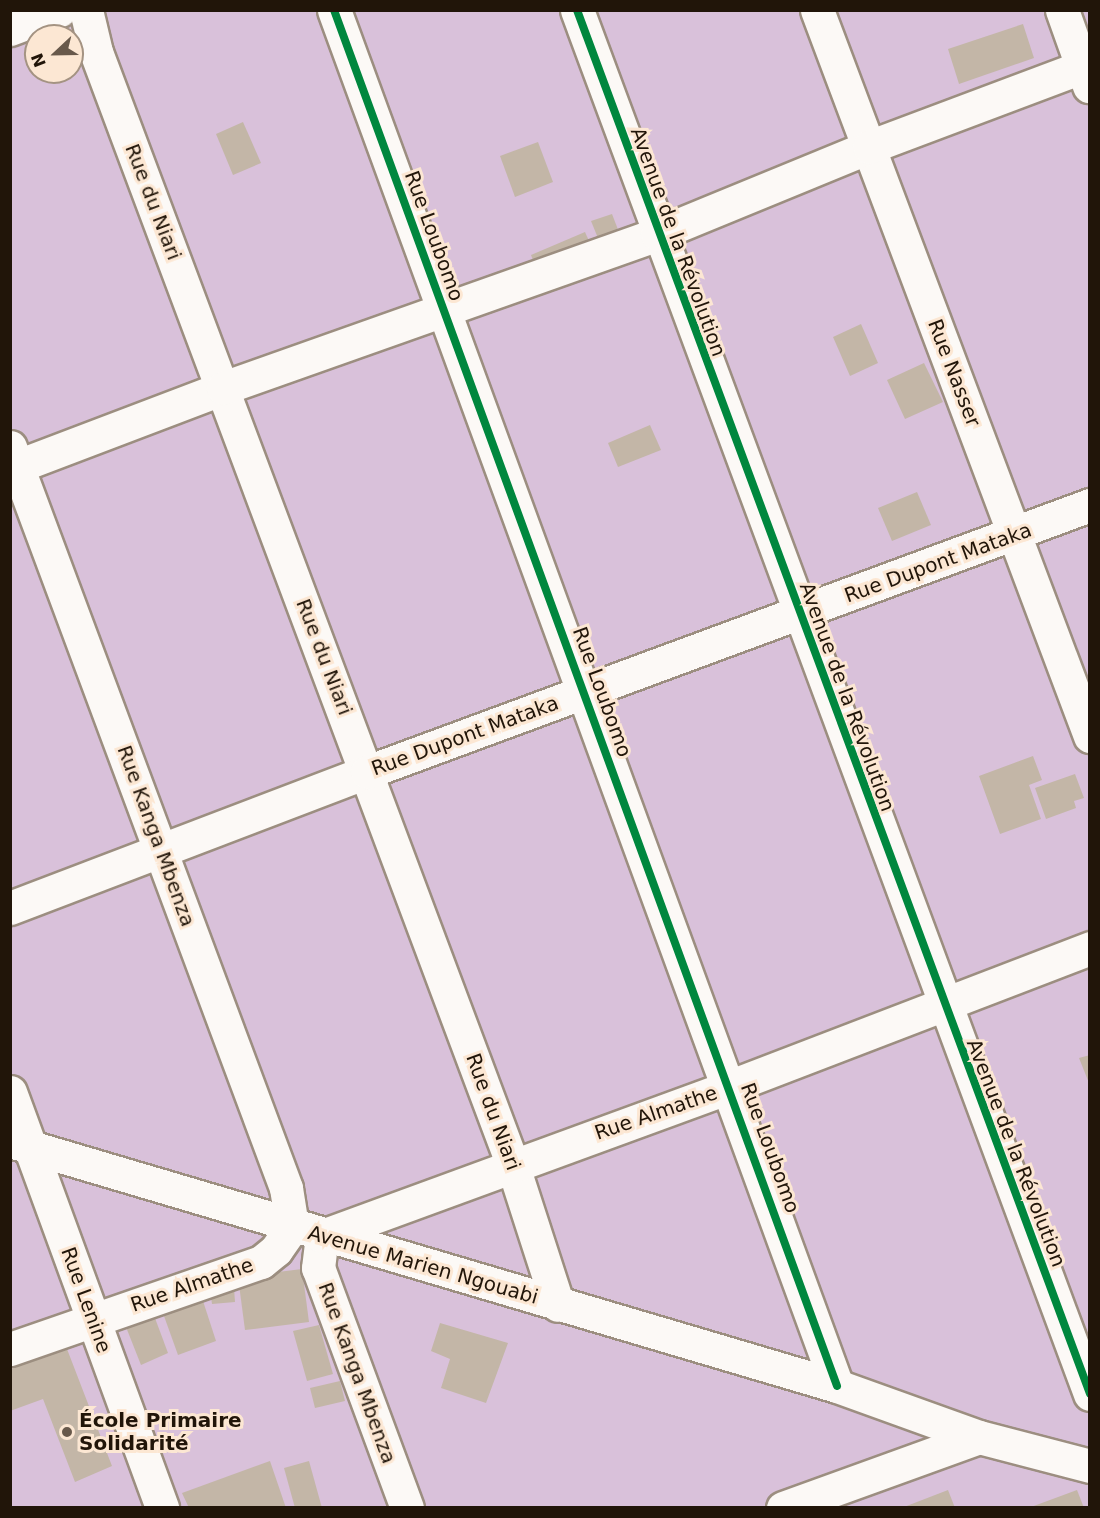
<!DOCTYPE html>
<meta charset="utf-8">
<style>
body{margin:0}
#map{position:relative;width:1100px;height:1518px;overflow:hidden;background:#ebd8c5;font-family:"DejaVu Sans",sans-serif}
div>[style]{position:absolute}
.green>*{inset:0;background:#d9c1da}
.building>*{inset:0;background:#c3b6a7}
.roads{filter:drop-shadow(2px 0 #9c8e80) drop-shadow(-2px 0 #9c8e80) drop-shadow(0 2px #9c8e80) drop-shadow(0 -2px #9c8e80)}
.minor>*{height:33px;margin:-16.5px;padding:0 16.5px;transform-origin:16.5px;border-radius:16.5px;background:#fcf9f6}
.cycleway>*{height:8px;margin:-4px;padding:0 4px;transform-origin:4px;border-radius:4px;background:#00873e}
.dots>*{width:16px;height:16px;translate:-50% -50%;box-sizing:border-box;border:3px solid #fce7d3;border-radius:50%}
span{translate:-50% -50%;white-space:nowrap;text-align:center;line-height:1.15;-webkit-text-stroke:6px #fce7d3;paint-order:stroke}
.street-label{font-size:20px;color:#211509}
.poi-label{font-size:20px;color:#211509;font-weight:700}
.left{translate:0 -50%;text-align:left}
.frame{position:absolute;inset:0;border:12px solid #211509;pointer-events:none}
.north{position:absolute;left:24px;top:24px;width:60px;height:60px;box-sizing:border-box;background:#fce7d3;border:2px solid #a49382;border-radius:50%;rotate:248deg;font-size:16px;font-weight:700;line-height:24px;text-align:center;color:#211509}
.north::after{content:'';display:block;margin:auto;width:21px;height:27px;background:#68594b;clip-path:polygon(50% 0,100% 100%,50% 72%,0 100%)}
</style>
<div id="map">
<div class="green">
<i style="clip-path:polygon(evenodd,11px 11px,1089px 11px,1089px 1507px,11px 1507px,11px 11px,36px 36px,72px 36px,72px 72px,36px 72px,36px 36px)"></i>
</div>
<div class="building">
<i style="clip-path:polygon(1023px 24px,1034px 58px,959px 84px,948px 49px)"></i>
<i style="clip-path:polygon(243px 122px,261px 163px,233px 175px,216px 134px)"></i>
<i style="clip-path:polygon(538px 142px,553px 182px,515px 197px,500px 156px)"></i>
<i style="clip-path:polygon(612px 214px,622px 240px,602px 248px,591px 221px)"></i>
<i style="clip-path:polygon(585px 232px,593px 250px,538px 273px,531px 255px)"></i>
<i style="clip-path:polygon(861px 324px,878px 363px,850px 376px,833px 337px)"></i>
<i style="clip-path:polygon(924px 363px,943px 402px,905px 419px,887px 380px)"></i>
<i style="clip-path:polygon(650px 425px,661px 450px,618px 467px,608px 443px)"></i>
<i style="clip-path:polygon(917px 492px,931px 525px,892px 541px,878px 508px)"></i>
<i style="clip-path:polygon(1033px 756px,1042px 780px,1029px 785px,1041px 819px,1000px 834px,979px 776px)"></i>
<i style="clip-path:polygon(1075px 774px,1084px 798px,1074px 801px,1076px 808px,1046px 819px,1035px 788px)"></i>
<i style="clip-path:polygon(1090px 1055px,1090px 1083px,1089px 1083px,1079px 1058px)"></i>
<i style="clip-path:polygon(302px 1269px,309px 1322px,245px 1330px,238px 1277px)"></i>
<i style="clip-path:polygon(234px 1288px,235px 1302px,212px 1304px,210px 1291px)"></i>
<i style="clip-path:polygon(203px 1301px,216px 1341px,178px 1355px,164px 1316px)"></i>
<i style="clip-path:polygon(152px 1310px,168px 1353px,141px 1365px,124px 1322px)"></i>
<i style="clip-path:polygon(440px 1323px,508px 1343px,486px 1403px,441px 1388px,450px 1359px,431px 1351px)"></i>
<i style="clip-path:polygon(319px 1325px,333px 1374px,307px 1381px,293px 1331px)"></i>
<i style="clip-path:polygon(67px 1349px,112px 1466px,75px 1482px,43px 1399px,10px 1411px,10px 1369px)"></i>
<i style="clip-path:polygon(340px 1381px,345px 1401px,315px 1408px,310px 1388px)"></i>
<i style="clip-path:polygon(270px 1461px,286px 1508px,189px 1508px,182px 1493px)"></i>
<i style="clip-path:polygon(309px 1461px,322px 1508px,295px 1508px,284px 1468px)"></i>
<i style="clip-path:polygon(948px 1490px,955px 1508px,904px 1508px,904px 1507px)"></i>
<i style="clip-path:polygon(1077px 1490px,1084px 1508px,1031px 1508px,1031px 1507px)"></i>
</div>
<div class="roads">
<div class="minor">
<i style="left:86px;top:10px;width:43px;rotate:76.6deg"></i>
<i style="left:96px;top:52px;width:1186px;rotate:69.47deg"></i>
<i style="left:512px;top:1163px;width:149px;rotate:72.1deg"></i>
<i style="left:334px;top:10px;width:1465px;rotate:69.92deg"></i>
<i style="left:577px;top:10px;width:1476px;rotate:69.66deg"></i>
<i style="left:817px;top:10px;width:776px;rotate:69.39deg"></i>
<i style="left:1062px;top:10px;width:81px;rotate:70.4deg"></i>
<i style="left:10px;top:29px;width:53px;rotate:-20.8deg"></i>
<i style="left:10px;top:447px;width:791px;rotate:69.57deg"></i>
<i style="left:286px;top:1188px;width:39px;rotate:81deg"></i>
<i style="left:292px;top:1227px;width:28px;rotate:125deg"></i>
<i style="left:276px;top:1250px;width:19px;rotate:141deg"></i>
<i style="left:261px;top:1262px;width:266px;rotate:160.9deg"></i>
<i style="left:10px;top:469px;width:228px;rotate:-20.8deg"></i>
<i style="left:223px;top:388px;width:461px;rotate:-19.5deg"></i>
<i style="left:657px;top:234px;width:229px;rotate:-22.3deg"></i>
<i style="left:869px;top:147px;width:236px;rotate:-20.6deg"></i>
<i style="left:10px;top:908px;width:382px;rotate:-20.9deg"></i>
<i style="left:367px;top:772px;width:771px;rotate:-20.27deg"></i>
<i style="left:10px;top:1092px;width:443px;rotate:69.9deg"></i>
<i style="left:10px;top:1141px;width:863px;rotate:16.5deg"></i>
<i style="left:837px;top:1386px;width:151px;rotate:19.8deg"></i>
<i style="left:979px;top:1437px;width:115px;rotate:14.6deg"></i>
<i style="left:407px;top:1508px;width:256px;rotate:-110.3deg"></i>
<i style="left:318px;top:1268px;width:32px;rotate:-83deg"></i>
<i style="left:322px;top:1236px;width:436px;rotate:-20.1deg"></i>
<i style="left:731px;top:1086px;width:385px;rotate:-21deg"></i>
<i style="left:783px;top:1508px;width:208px;rotate:-19.9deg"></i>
</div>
</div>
<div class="cycleway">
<i style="left:334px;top:10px;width:1465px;rotate:69.92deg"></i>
<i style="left:577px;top:10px;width:1476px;rotate:69.66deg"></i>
</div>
<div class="dots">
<i style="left:67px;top:1432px;background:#68594b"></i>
</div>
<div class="street-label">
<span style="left:153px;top:202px;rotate:69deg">Rue du Niari</span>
<span style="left:434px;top:236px;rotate:70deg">Rue Loubomo</span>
<span style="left:678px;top:242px;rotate:70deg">Avenue de la Révolution</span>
<span style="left:954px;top:373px;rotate:69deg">Rue Nasser</span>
<span style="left:938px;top:563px;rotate:-20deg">Rue Dupont Mataka</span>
<span style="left:324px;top:657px;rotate:69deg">Rue du Niari</span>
<span style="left:602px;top:692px;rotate:70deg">Rue Loubomo</span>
<span style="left:847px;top:697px;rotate:70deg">Avenue de la Révolution</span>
<span style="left:465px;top:736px;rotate:-20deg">Rue Dupont Mataka</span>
<span style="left:156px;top:836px;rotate:70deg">Rue Kanga Mbenza</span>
<span style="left:493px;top:1112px;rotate:70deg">Rue du Niari</span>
<span style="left:656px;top:1113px;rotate:-19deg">Rue Almathe</span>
<span style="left:770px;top:1148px;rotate:70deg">Rue Loubomo</span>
<span style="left:1016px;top:1153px;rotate:69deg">Avenue de la Révolution</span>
<span style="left:423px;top:1265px;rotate:16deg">Avenue Marien Ngouabi</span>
<span style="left:192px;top:1285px;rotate:-19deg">Rue Almathe</span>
<span style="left:86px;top:1300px;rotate:70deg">Rue Lenine</span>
<span style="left:357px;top:1373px;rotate:70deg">Rue Kanga Mbenza</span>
</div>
<div class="poi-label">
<span class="left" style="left:79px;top:1432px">École Primaire<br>Solidarité</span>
</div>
<div class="frame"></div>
<div class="north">N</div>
</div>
